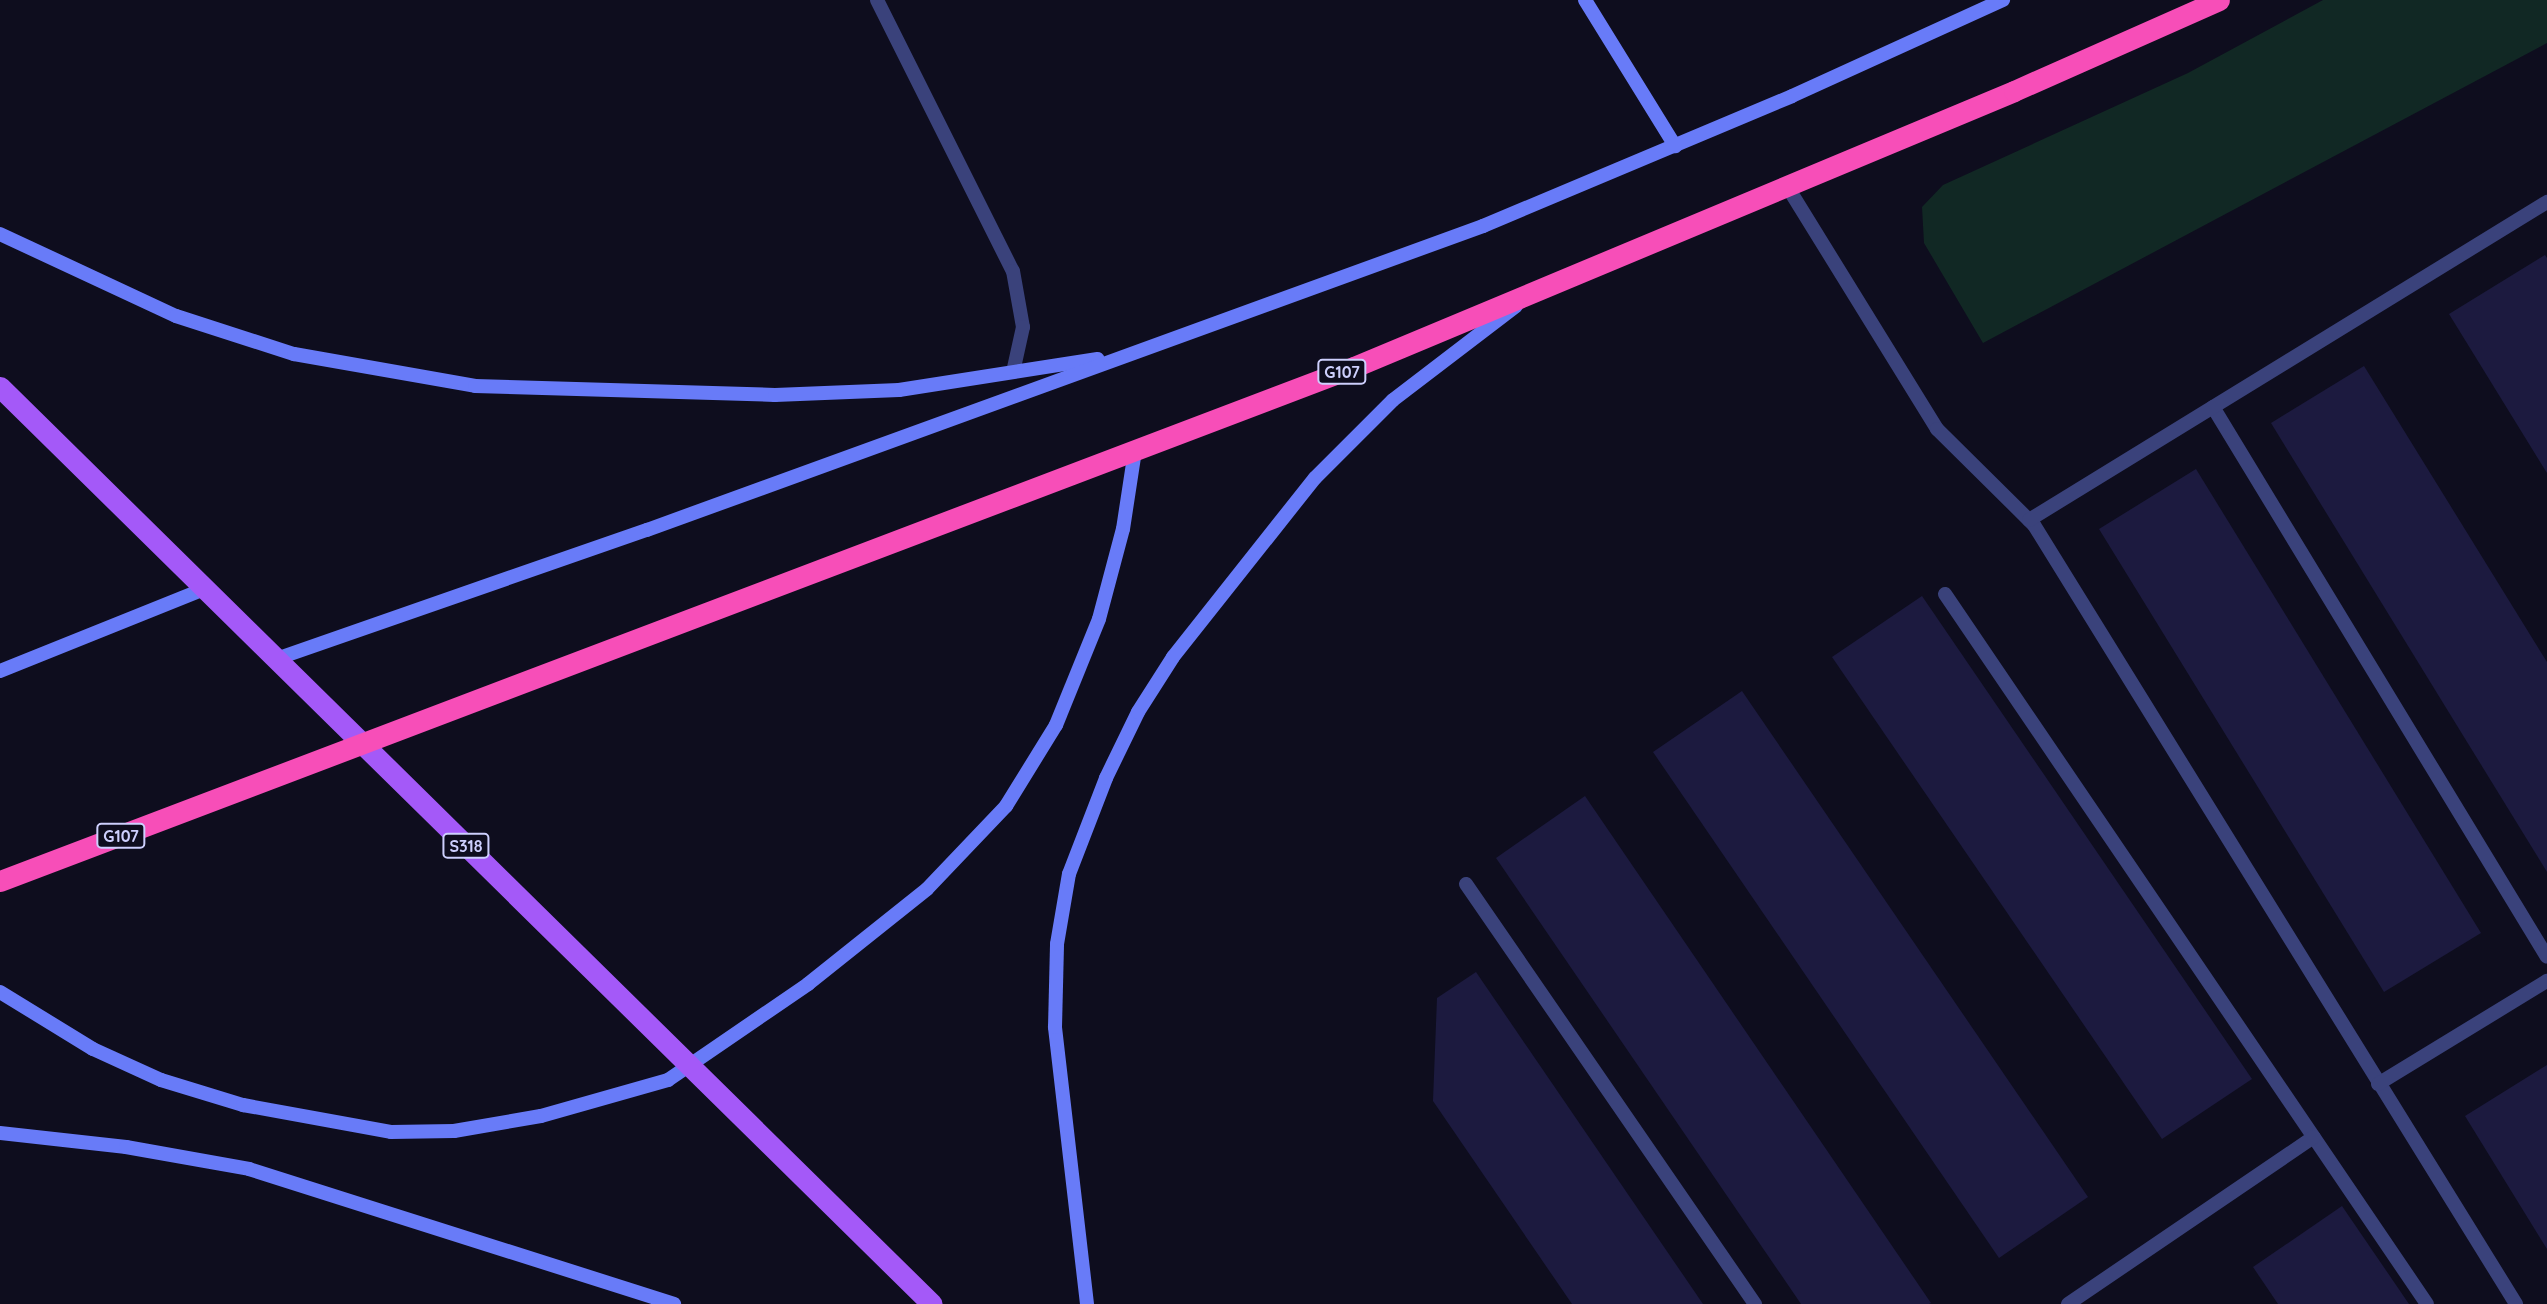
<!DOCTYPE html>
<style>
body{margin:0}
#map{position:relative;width:2547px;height:1304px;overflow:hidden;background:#0e0d1e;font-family:Quicksand,sans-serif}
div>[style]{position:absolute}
.green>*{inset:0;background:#112824}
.building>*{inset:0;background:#1c1a3f}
.lane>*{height:14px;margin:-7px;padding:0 7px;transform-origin:7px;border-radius:7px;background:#3a427b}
.street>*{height:14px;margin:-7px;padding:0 7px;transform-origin:7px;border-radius:7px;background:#3a427b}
.secondary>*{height:14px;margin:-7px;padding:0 7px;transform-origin:7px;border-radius:7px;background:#687bf8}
.primary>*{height:21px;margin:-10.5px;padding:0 10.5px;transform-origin:10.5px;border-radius:10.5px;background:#a459f8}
.highway>*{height:21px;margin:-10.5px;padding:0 10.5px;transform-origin:10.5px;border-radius:10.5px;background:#f74eb8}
span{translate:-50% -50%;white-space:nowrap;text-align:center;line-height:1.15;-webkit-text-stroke:7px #0e0d1e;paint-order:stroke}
.shield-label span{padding:2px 5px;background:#0e0d1e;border:2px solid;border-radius:5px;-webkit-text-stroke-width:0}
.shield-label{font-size:16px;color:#cdcffd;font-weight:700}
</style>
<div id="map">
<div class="green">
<i style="clip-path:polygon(2323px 0,2547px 0,2547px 43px,1983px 343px,1924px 243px,1922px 207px,1943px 185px,2188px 73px)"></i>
</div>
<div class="building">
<i style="clip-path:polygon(2545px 255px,2547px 258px,2547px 473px,2449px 314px)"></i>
<i style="clip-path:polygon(2364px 366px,2547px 662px,2547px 872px,2271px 423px)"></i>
<i style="clip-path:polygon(2196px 469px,2481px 933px,2384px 992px,2099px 529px)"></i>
<i style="clip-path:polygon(1922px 596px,2252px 1079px,2162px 1139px,1832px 657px)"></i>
<i style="clip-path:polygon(1742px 691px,2088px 1197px,1999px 1258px,1653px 752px)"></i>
<i style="clip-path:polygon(1585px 796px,1931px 1303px,1929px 1304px,1801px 1304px,1496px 858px)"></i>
<i style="clip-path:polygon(1476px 972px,1703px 1304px,1572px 1304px,1433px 1101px,1437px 998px)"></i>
<i style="clip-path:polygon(2547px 1065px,2547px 1249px,2465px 1116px)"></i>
<i style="clip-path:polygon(2342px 1206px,2409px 1304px,2278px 1304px,2253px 1267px)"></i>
</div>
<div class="lane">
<i style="left:1787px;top:186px;width:286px;rotate:58.3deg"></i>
<i style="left:1937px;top:429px;width:136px;rotate:44.7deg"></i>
<i style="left:2034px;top:525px;width:916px;rotate:58.25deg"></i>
<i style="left:2213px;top:407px;width:643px;rotate:58.73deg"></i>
<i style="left:2029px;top:520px;width:608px;rotate:-31.55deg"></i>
<i style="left:1945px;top:594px;width:858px;rotate:55.83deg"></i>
<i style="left:1466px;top:884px;width:510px;rotate:55.47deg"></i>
<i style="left:2378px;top:1084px;width:198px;rotate:-31.4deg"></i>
<i style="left:2068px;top:1304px;width:297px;rotate:-34.2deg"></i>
</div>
<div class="street">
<i style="left:877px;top:0;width:303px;rotate:63.4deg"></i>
<i style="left:1013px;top:271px;width:57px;rotate:79.9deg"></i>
<i style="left:1023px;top:327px;width:46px;rotate:102.5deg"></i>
</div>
<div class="secondary">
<i style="left:1585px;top:0;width:172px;rotate:58.3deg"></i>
<i style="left:0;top:234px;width:194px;rotate:25deg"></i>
<i style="left:176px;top:316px;width:124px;rotate:17.9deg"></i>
<i style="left:294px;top:354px;width:184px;rotate:10deg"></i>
<i style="left:475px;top:386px;width:300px;rotate:1.7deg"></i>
<i style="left:775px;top:395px;width:124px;rotate:-2.3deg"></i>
<i style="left:899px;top:390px;width:201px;rotate:-8.9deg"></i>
<i style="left:276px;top:659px;width:393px;rotate:-19.2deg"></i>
<i style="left:647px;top:530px;width:890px;rotate:-19.98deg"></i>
<i style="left:1483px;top:226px;width:335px;rotate:-22.8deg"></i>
<i style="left:1792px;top:96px;width:232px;rotate:-24.5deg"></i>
<i style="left:0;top:671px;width:220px;rotate:-21.9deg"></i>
<i style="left:0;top:992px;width:109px;rotate:31.5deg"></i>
<i style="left:93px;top:1049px;width:75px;rotate:24.5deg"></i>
<i style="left:161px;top:1080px;width:86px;rotate:17deg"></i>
<i style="left:243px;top:1105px;width:150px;rotate:10.3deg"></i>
<i style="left:391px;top:1132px;width:63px;rotate:-0.9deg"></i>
<i style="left:454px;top:1131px;width:88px;rotate:-9.8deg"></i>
<i style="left:541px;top:1116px;width:132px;rotate:-15.8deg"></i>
<i style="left:668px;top:1080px;width:170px;rotate:-34.4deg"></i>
<i style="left:808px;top:984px;width:152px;rotate:-38.6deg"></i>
<i style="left:927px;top:889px;width:115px;rotate:-46.4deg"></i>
<i style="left:1006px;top:806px;width:95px;rotate:-58.3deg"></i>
<i style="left:1056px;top:725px;width:114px;rotate:-67.9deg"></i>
<i style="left:1099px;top:619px;width:93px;rotate:-75.1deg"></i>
<i style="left:1123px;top:529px;width:79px;rotate:-81.3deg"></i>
<i style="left:0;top:1133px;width:127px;rotate:6.3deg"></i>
<i style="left:126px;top:1147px;width:125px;rotate:10.1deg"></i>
<i style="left:249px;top:1169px;width:446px;rotate:17.6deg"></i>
<i style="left:1087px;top:1304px;width:279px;rotate:-96.6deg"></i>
<i style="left:1055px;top:1027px;width:83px;rotate:-88.6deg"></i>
<i style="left:1057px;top:944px;width:71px;rotate:-80.3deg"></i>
<i style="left:1069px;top:874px;width:103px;rotate:-68.9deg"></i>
<i style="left:1106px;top:778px;width:73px;rotate:-64.1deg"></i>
<i style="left:1138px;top:712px;width:65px;rotate:-57.5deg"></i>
<i style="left:1173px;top:657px;width:228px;rotate:-51.6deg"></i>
<i style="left:1315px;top:478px;width:110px;rotate:-45deg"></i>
<i style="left:1393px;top:400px;width:155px;rotate:-37.4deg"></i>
</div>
<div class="primary">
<i style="left:0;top:387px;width:1307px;rotate:44.54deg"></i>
</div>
<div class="highway">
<i style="left:0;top:881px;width:1448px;rotate:-20.79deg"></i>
<i style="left:1354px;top:367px;width:715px;rotate:-22.69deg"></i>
<i style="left:2014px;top:91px;width:224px;rotate:-23.9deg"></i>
</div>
<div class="shield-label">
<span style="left:1342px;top:372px">G107</span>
<span style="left:121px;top:836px">G107</span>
<span style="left:466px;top:846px">S318</span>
</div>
</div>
